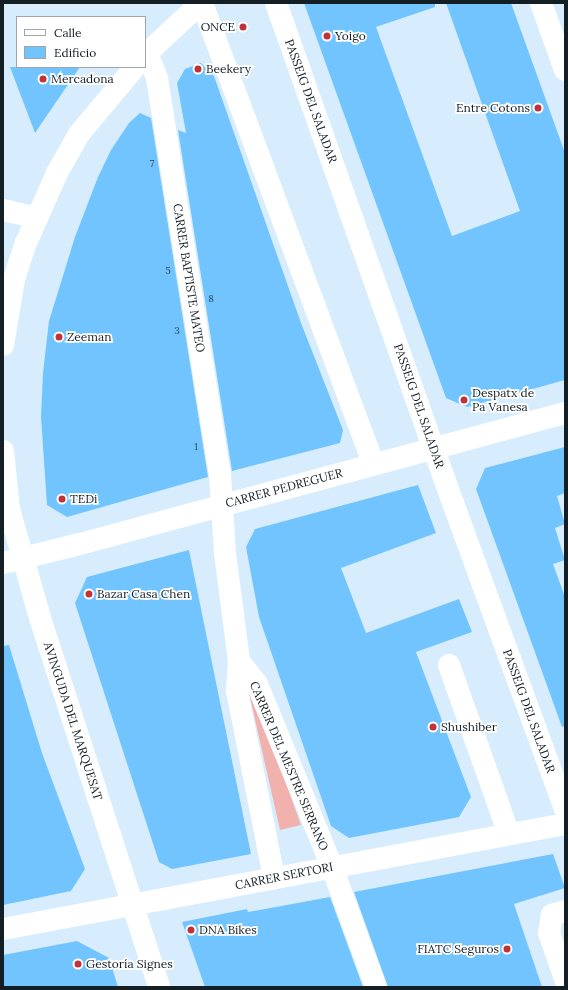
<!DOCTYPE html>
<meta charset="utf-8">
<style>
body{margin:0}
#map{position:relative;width:568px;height:990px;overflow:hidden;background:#d7edfd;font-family:Lora,serif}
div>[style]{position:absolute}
.green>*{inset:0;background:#f1b2ae}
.building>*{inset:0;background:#71c4fd}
.minor>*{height:22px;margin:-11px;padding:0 11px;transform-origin:11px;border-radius:11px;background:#fff}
.tertiary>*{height:22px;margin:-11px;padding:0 11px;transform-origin:11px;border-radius:11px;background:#fff}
.dots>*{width:11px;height:11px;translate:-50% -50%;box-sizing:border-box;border:2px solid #fff;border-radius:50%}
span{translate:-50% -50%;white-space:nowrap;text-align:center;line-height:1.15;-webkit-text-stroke:3.5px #fff;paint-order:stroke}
.number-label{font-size:10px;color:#2b485b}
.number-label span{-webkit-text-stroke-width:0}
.poi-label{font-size:12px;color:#141e25}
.right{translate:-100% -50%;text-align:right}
.left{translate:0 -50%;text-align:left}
.street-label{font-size:12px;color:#141e25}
.frame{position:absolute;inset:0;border:4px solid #141e25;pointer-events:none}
.legend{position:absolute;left:16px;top:16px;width:130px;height:52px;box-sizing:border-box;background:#fff;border:1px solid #a1a5a8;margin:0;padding:5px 7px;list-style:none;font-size:12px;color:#141e25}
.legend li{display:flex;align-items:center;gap:8px;height:20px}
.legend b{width:20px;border:1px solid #a1a5a8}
</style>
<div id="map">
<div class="green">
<i style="clip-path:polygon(253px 691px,301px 825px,280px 830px,249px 693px)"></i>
</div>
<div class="building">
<i style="clip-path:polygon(304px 3px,435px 3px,435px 7px,376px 27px,452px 236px,520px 211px,446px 3px,511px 3px,565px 153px,565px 380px,467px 407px,446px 398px)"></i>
<i style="clip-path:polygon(201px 63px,214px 76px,301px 323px,343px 430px,340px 443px,232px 471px,178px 130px,186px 133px,177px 83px,185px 69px)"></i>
<i style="clip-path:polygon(10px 67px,80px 67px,35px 133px)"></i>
<i style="clip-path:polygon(140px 113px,151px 118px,208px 477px,67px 517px,47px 505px,41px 417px,43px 373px,49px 321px,75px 237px,98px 177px,111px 150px,129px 123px)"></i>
<i style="clip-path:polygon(565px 447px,565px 493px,557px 496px,565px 524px,555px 528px,565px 560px,553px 564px,565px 597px,565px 726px,562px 727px,476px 489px,485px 468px)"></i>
<i style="clip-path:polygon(418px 485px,436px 533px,341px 568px,366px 633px,459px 599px,472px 632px,416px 652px,471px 797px,459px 817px,349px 838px,331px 826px,259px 617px,246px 547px,255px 529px)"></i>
<i style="clip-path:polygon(189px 550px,251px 854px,172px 869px,159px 862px,75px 603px,87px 577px)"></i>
<i style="clip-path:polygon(9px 645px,42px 753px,85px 869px,71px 891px,3px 905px,3px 646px)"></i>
<i style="clip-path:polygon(553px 854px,565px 888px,514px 904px,542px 987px,388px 987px,354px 892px)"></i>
<i style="clip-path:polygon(330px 897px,363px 987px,205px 987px,182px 922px,247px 909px,248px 912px)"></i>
<i style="clip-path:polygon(77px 941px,109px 958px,118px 987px,3px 987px,3px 955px)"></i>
</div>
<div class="minor">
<i style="left:202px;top:3px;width:492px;rotate:69.6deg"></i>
<i style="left:276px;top:3px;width:530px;rotate:70.51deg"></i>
<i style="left:453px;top:503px;width:326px;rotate:69.9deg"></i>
<i style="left:147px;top:53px;width:27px;rotate:68deg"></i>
<i style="left:157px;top:78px;width:401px;rotate:81deg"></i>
<i style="left:220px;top:474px;width:79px;rotate:86.4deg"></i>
<i style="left:225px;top:553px;width:109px;rotate:82.6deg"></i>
<i style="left:239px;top:661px;width:30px;rotate:94deg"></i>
<i style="left:237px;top:691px;width:191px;rotate:78.8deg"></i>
<i style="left:145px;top:55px;width:76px;rotate:-42.9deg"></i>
<i style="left:3px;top:210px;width:35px;rotate:13deg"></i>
<i style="left:3px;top:345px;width:67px;rotate:-80.5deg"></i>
<i style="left:14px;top:279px;width:38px;rotate:-72deg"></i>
<i style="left:26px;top:243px;width:77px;rotate:-66.1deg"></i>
<i style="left:57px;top:173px;width:45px;rotate:-60.6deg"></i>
<i style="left:79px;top:134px;width:87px;rotate:-50.1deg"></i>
<i style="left:3px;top:451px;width:58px;rotate:84.1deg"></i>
<i style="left:9px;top:509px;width:116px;rotate:74.1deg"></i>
<i style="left:41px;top:621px;width:385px;rotate:72.1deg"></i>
<i style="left:3px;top:563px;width:79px;rotate:-13.9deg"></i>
<i style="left:80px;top:544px;width:502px;rotate:-15.12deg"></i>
<i style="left:239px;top:661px;width:29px;rotate:52deg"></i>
<i style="left:257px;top:684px;width:198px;rotate:67.7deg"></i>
<i style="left:332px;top:867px;width:128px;rotate:69.9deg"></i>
<i style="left:449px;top:665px;width:179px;rotate:70.5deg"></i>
<i style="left:565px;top:911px;width:14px;rotate:163deg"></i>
<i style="left:552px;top:915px;width:18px;rotate:99deg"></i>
<i style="left:549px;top:933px;width:49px;rotate:70.8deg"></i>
<i style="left:3px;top:929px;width:572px;rotate:-10.58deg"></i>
</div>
<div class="tertiary">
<i style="left:541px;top:3px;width:71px;rotate:70.3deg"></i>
</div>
<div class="dots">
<i style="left:243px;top:27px;background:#c1313a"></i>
<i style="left:327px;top:36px;background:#c1313a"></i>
<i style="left:198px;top:69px;background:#c1313a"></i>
<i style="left:43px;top:79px;background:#c1313a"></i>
<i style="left:538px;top:108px;background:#c1313a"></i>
<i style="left:59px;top:337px;background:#c1313a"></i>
<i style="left:464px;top:400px;background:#c1313a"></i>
<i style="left:62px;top:499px;background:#c1313a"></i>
<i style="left:89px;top:594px;background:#c1313a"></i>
<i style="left:433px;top:727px;background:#c1313a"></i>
<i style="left:191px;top:930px;background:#c1313a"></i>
<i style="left:507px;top:949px;background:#c1313a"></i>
<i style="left:78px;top:964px;background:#c1313a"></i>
</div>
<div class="number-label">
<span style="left:152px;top:164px">7</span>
<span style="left:168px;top:271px">5</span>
<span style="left:211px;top:299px">8</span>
<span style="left:177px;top:331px">3</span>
<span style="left:196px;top:447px">1</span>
</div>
<div class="poi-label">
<span class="right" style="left:235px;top:27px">ONCE</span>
<span class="left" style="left:335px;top:36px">Yoigo</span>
<span class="left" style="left:206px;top:69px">Beekery</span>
<span class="left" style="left:51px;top:79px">Mercadona</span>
<span class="right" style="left:530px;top:108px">Entre Cotons</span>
<span class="left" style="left:67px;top:337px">Zeeman</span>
<span class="left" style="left:472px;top:400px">Despatx de<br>Pa Vanesa</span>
<span class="left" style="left:70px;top:499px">TEDi</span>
<span class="left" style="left:97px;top:594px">Bazar Casa Chen</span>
<span class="left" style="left:441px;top:727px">Shushiber</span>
<span class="left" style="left:199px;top:930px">DNA Bikes</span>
<span class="right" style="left:499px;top:949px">FIATC Seguros</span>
<span class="left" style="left:86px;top:964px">Gestoría Signes</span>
</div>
<div class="street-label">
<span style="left:311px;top:101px;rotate:70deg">PASSEIG DEL SALADAR</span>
<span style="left:189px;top:278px;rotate:81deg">CARRER BAPTISTE MATEO</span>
<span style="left:419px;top:406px;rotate:71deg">PASSEIG DEL SALADAR</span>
<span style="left:284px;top:488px;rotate:-15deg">CARRER PEDREGUER</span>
<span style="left:529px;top:711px;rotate:70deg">PASSEIG DEL SALADAR</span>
<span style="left:73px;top:721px;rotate:72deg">AVINGUDA DEL MARQUESAT</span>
<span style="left:289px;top:766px;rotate:67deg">CARRER DEL MESTRE SERRANO</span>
<span style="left:284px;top:876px;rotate:-11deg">CARRER SERTORI</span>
</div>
<div class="frame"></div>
<ul class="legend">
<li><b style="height:5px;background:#fff"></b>Calle</li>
<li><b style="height:11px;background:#71c4fd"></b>Edificio</li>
</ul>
</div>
